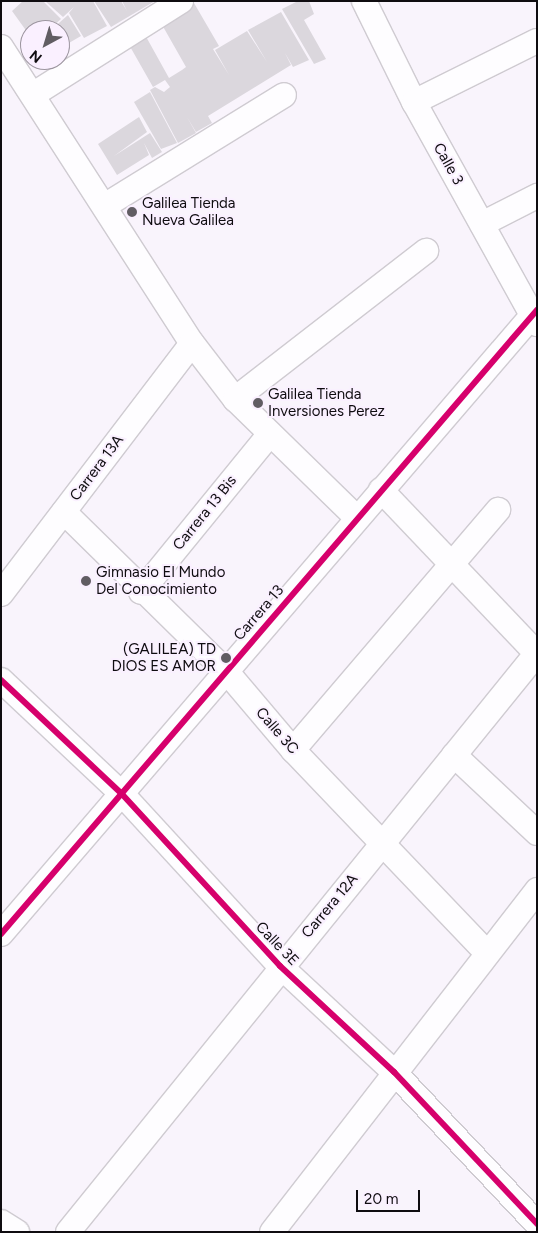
<!DOCTYPE html>
<style>
body{margin:0}
#map{position:relative;width:538px;height:1233px;overflow:hidden;background:#f9f4fc;font-family:Figtree,sans-serif}
div>[style]{position:absolute}
.building>*{inset:0;background:#dbd7dd}
.roads{filter:drop-shadow(1px 0 #cfcbd1) drop-shadow(-1px 0 #cfcbd1) drop-shadow(0 1px #cfcbd1) drop-shadow(0 -1px #cfcbd1)}
.minor>*{height:24px;margin:-12px;padding:0 12px;transform-origin:12px;border-radius:12px;background:#fefdff}
.cycleway>*{height:6px;margin:-3px;padding:0 3px;transform-origin:3px;border-radius:3px;background:#d6006c}
.dots>*{width:14px;height:14px;translate:-50% -50%;box-sizing:border-box;border:2px solid #faf0ff;border-radius:50%}
span{translate:-50% -50%;white-space:nowrap;text-align:center;line-height:1.15;-webkit-text-stroke:4px #faf0ff;paint-order:stroke}
.street-label{font-size:15px;color:#0f0c10}
.poi-label{font-size:15px;color:#0f0c10}
.left{translate:0 -50%;text-align:left}
.right{translate:-100% -50%;text-align:right}
.frame{position:absolute;inset:0;border:2px solid #0f0c10;pointer-events:none}
.north{position:absolute;left:20px;top:20px;width:50px;height:50px;box-sizing:border-box;background:#faf0ff;border:1px solid #9c959f;border-radius:50%;rotate:219deg;font-size:14px;font-weight:700;line-height:20px;text-align:center;color:#0f0c10}
.north::after{content:'';display:block;margin:auto;width:18px;height:22px;background:#615d63;clip-path:polygon(50% 0,100% 100%,50% 72%,0 100%)}
.scale{position:absolute;left:356px;top:1190px;width:64px;height:22px;box-sizing:border-box;border:2px solid #0f0c10;border-top:0;padding-left:6px;font-size:15px;line-height:18px;white-space:nowrap;color:#0f0c10;-webkit-text-stroke:4px #faf0ff;paint-order:stroke}
</style>
<div id="map">
<div class="building">
<i style="clip-path:polygon(23px 1px,43px 1px,61px 19px,49px 30px,30px 30px,30px 36px,12px 11px)"></i>
<i style="clip-path:polygon(45px 1px,93px 1px,107px 26px,84px 38px,69px 13px,74px 7px,63px 17px)"></i>
<i style="clip-path:polygon(94px 1px,121px 1px,127px 11px,122px 1px,155px 1px,111px 27px)"></i>
<i style="clip-path:polygon(298px 1px,309px 1px,314px 14px,304px 20px,326px 59px,314px 64px,282px 9px)"></i>
<i style="clip-path:polygon(194px 3px,219px 46px,213px 49px,229px 75px,215px 50px,247px 31px,267px 62px,248px 30px,281px 12px,309px 60px,293px 67px,285px 53px,291px 65px,208px 116px,212px 123px,196px 132px,187px 117px,196px 133px,178px 143px,150px 90px,155px 87px,164px 92px,170px 87px,165px 80px,153px 87px,128px 43px,144px 33px,169px 78px,182px 70px,186px 67px,161px 23px)"></i>
<i style="clip-path:polygon(68px 15px,81px 36px,62px 47px,60px 30px,51px 30px)"></i>
<i style="clip-path:polygon(150px 92px,177px 143px,161px 149px,134px 102px)"></i>
<i style="clip-path:polygon(139px 117px,147px 132px,114px 156px,150px 133px,162px 152px,152px 158px,144px 143px,149px 155px,117px 175px,98px 144px)"></i>
</div>
<div class="roads">
<div class="minor">
<i style="left:364px;top:1px;width:113px;rotate:63.7deg"></i>
<i style="left:414px;top:102px;width:254px;rotate:61deg"></i>
<i style="left:1px;top:47px;width:352px;rotate:57.2deg"></i>
<i style="left:192px;top:343px;width:71px;rotate:52.5deg"></i>
<i style="left:235px;top:399px;width:170px;rotate:44.3deg"></i>
<i style="left:34px;top:94px;width:174px;rotate:-32.3deg"></i>
<i style="left:414px;top:102px;width:137px;rotate:-26.4deg"></i>
<i style="left:106px;top:205px;width:209px;rotate:-31.7deg"></i>
<i style="left:482px;top:224px;width:62px;rotate:-27deg"></i>
<i style="left:235px;top:399px;width:242px;rotate:-37.8deg"></i>
<i style="left:381px;top:490px;width:226px;rotate:46.4deg"></i>
<i style="left:64px;top:512px;width:227px;rotate:44.5deg"></i>
<i style="left:226px;top:671px;width:104px;rotate:49.7deg"></i>
<i style="left:293px;top:750px;width:281px;rotate:46.3deg"></i>
<i style="left:141px;top:592px;width:203px;rotate:-50.8deg"></i>
<i style="left:1px;top:594px;width:315px;rotate:-52.7deg"></i>
<i style="left:1px;top:680px;width:165px;rotate:43.3deg"></i>
<i style="left:121px;top:793px;width:235px;rotate:47.4deg"></i>
<i style="left:280px;top:966px;width:156px;rotate:42.9deg"></i>
<i style="left:394px;top:1072px;width:209px;rotate:46.7deg"></i>
<i style="left:293px;top:750px;width:316px;rotate:-49.5deg"></i>
<i style="left:454px;top:755px;width:114px;rotate:43.2deg"></i>
<i style="left:1px;top:934px;width:823px;rotate:-49.34deg"></i>
<i style="left:1px;top:1222px;width:19px;rotate:32deg"></i>
<i style="left:68px;top:1232px;width:745px;rotate:-50.99deg"></i>
<i style="left:272px;top:1232px;width:433px;rotate:-52.2deg"></i>
</div>
</div>
<div class="cycleway">
<i style="left:1px;top:680px;width:165px;rotate:43.3deg"></i>
<i style="left:121px;top:793px;width:235px;rotate:47.4deg"></i>
<i style="left:280px;top:966px;width:156px;rotate:42.9deg"></i>
<i style="left:394px;top:1072px;width:209px;rotate:46.7deg"></i>
<i style="left:1px;top:934px;width:823px;rotate:-49.34deg"></i>
</div>
<div class="dots">
<i style="left:132px;top:212px;background:#615d63"></i>
<i style="left:258px;top:403px;background:#615d63"></i>
<i style="left:86px;top:581px;background:#615d63"></i>
<i style="left:226px;top:658px;background:#615d63"></i>
</div>
<div class="street-label">
<span style="left:448px;top:164px;rotate:61deg">Calle 3</span>
<span style="left:97px;top:468px;rotate:-53deg">Carrera 13A</span>
<span style="left:205px;top:513px;rotate:-51deg">Carrera 13 Bis</span>
<span style="left:259px;top:613px;rotate:-49deg">Carrera 13</span>
<span style="left:277px;top:731px;rotate:49deg">Calle 3C</span>
<span style="left:330px;top:906px;rotate:-50deg">Carrera 12A</span>
<span style="left:277px;top:944px;rotate:46deg">Calle 3E</span>
</div>
<div class="poi-label">
<span class="left" style="left:142px;top:212px">Galilea Tienda<br>Nueva Galilea</span>
<span class="left" style="left:268px;top:403px">Galilea Tienda<br>Inversiones Perez</span>
<span class="left" style="left:96px;top:581px">Gimnasio El Mundo<br>Del Conocimiento</span>
<span class="right" style="left:216px;top:658px">(GALILEA) TD<br>DIOS ES AMOR</span>
</div>
<div class="frame"></div>
<div class="north">N</div>
<div class="scale">20 m</div>
</div>
